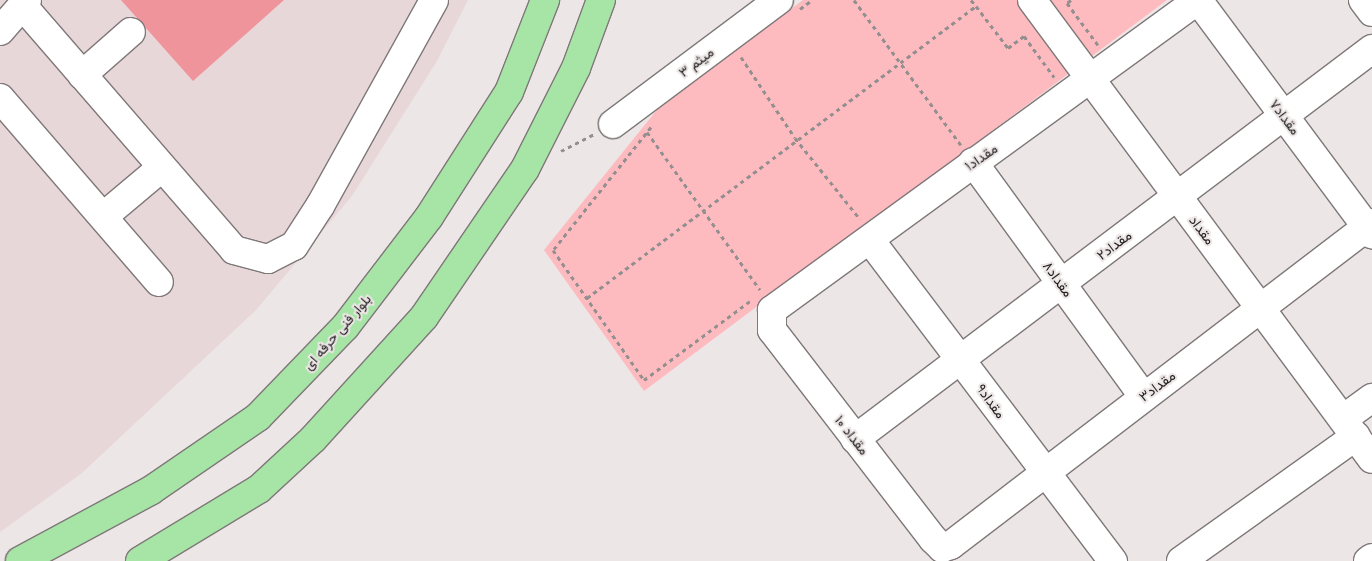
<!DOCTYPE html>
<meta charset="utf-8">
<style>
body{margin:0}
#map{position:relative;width:1372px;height:561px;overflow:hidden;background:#ede6e6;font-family:"PT Sans",Vazirmatn,sans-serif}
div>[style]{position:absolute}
.built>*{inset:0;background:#e8d7d8}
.green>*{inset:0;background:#fdbbbf}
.building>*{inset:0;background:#ef949b}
.path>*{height:3px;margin-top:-1.5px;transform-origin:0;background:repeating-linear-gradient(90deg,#938e8f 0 4px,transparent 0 8px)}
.roads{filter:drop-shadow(1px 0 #7f7879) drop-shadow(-1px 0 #7f7879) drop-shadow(0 1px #7f7879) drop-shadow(0 -1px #7f7879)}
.minor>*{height:28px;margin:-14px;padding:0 14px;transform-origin:14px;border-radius:14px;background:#fff}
.major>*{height:28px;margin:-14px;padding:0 14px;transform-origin:14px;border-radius:14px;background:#a7e5a6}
span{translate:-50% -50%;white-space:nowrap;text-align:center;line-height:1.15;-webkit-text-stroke:4px #ede6e6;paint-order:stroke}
.street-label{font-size:14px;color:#201d1e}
</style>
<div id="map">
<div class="built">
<i style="clip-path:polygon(0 0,468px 0,437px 61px,352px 196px,256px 310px,82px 473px,0 532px)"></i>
</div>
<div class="green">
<i style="clip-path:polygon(803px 0,1167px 0,644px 391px,544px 250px,660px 106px)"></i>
</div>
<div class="building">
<i style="clip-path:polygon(121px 0,284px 0,193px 81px)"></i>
</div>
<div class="path">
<i style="left:854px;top:0;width:180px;rotate:53.6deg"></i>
<i style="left:971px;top:0;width:8px;rotate:50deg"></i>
<i style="left:1071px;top:0;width:5px;rotate:143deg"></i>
<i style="left:1067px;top:3px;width:52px;rotate:53.6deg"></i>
<i style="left:800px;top:9px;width:15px;rotate:-37deg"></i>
<i style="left:741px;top:57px;width:97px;rotate:56.3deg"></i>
<i style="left:795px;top:138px;width:104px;rotate:51.3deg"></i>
<i style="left:651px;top:127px;width:157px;rotate:128.5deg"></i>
<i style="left:553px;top:250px;width:159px;rotate:55deg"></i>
<i style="left:644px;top:380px;width:132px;rotate:-36.7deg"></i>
<i style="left:647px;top:132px;width:194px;rotate:54.4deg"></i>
<i style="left:561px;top:151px;width:37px;rotate:-27deg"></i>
<i style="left:587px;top:298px;width:486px;rotate:-36.9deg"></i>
<i style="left:976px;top:6px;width:53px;rotate:52.7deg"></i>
<i style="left:1008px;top:48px;width:20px;rotate:-37deg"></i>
<i style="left:1024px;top:36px;width:51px;rotate:53.8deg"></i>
</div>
<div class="roads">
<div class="minor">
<i style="left:1032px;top:0;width:571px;rotate:53.47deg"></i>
<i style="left:1198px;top:0;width:527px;rotate:143.96deg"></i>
<i style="left:772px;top:310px;width:20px;rotate:90deg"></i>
<i style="left:772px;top:330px;width:264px;rotate:52.4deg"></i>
<i style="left:933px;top:539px;width:13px;rotate:45deg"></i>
<i style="left:942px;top:548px;width:9px;rotate:-18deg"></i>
<i style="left:951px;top:545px;width:530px;rotate:-37.41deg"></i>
<i style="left:1198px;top:0;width:292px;rotate:53.4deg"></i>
<i style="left:1363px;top:0;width:15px;rotate:53deg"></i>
<i style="left:22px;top:5px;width:324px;rotate:49.1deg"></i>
<i style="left:234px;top:250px;width:35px;rotate:15deg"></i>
<i style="left:268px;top:259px;width:29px;rotate:-27deg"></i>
<i style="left:294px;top:246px;width:48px;rotate:-57deg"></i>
<i style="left:320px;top:206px;width:235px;rotate:-61deg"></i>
<i style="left:0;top:31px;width:41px;rotate:-48.9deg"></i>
<i style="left:82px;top:75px;width:65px;rotate:-41.3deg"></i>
<i style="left:0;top:98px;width:243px;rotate:49.2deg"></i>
<i style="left:613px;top:124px;width:207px;rotate:-36.8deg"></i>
<i style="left:973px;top:162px;width:289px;rotate:54deg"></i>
<i style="left:104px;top:216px;width:75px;rotate:-40.1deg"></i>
<i style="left:870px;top:240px;width:403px;rotate:52.9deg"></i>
<i style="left:1343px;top:419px;width:36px;rotate:-36deg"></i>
<i style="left:855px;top:439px;width:648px;rotate:-37.03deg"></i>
<i style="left:1181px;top:561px;width:215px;rotate:-35.5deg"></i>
<i style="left:1368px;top:561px;width:5px;rotate:-37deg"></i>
</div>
<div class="major">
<i style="left:20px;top:561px;width:148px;rotate:-28.3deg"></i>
<i style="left:150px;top:491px;width:131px;rotate:-34.4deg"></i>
<i style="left:258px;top:417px;width:125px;rotate:-46deg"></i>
<i style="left:345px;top:327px;width:138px;rotate:-52.6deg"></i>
<i style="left:429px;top:217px;width:148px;rotate:-57.4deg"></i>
<i style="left:509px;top:92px;width:99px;rotate:-68.6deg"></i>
<i style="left:140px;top:561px;width:139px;rotate:-31.2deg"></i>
<i style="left:259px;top:489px;width:74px;rotate:-42.8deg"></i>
<i style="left:313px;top:439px;width:165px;rotate:-47.7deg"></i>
<i style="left:424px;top:317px;width:179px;rotate:-55.7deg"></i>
<i style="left:525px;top:169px;width:113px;rotate:-63.2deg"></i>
<i style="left:576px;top:68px;width:72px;rotate:-69.8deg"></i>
</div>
</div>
<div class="street-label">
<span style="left:696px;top:62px;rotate:-37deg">میثم ۳</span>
<span style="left:1285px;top:117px;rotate:53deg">مقداد۷</span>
<span style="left:981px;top:157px;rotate:-35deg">مقداد۱</span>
<span style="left:1202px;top:230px;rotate:53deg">مقداد</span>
<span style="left:1114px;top:245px;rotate:-37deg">مقداد۲</span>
<span style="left:1058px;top:279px;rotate:54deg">مقداد۸</span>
<span style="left:337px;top:332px;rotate:-49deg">بلوار فنی حرفه ای</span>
<span style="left:1157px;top:386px;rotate:-37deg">مقداد۳</span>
<span style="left:991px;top:401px;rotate:54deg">مقداد۹</span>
<span style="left:852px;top:435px;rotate:52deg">مقداد ۱۰</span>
</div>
</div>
